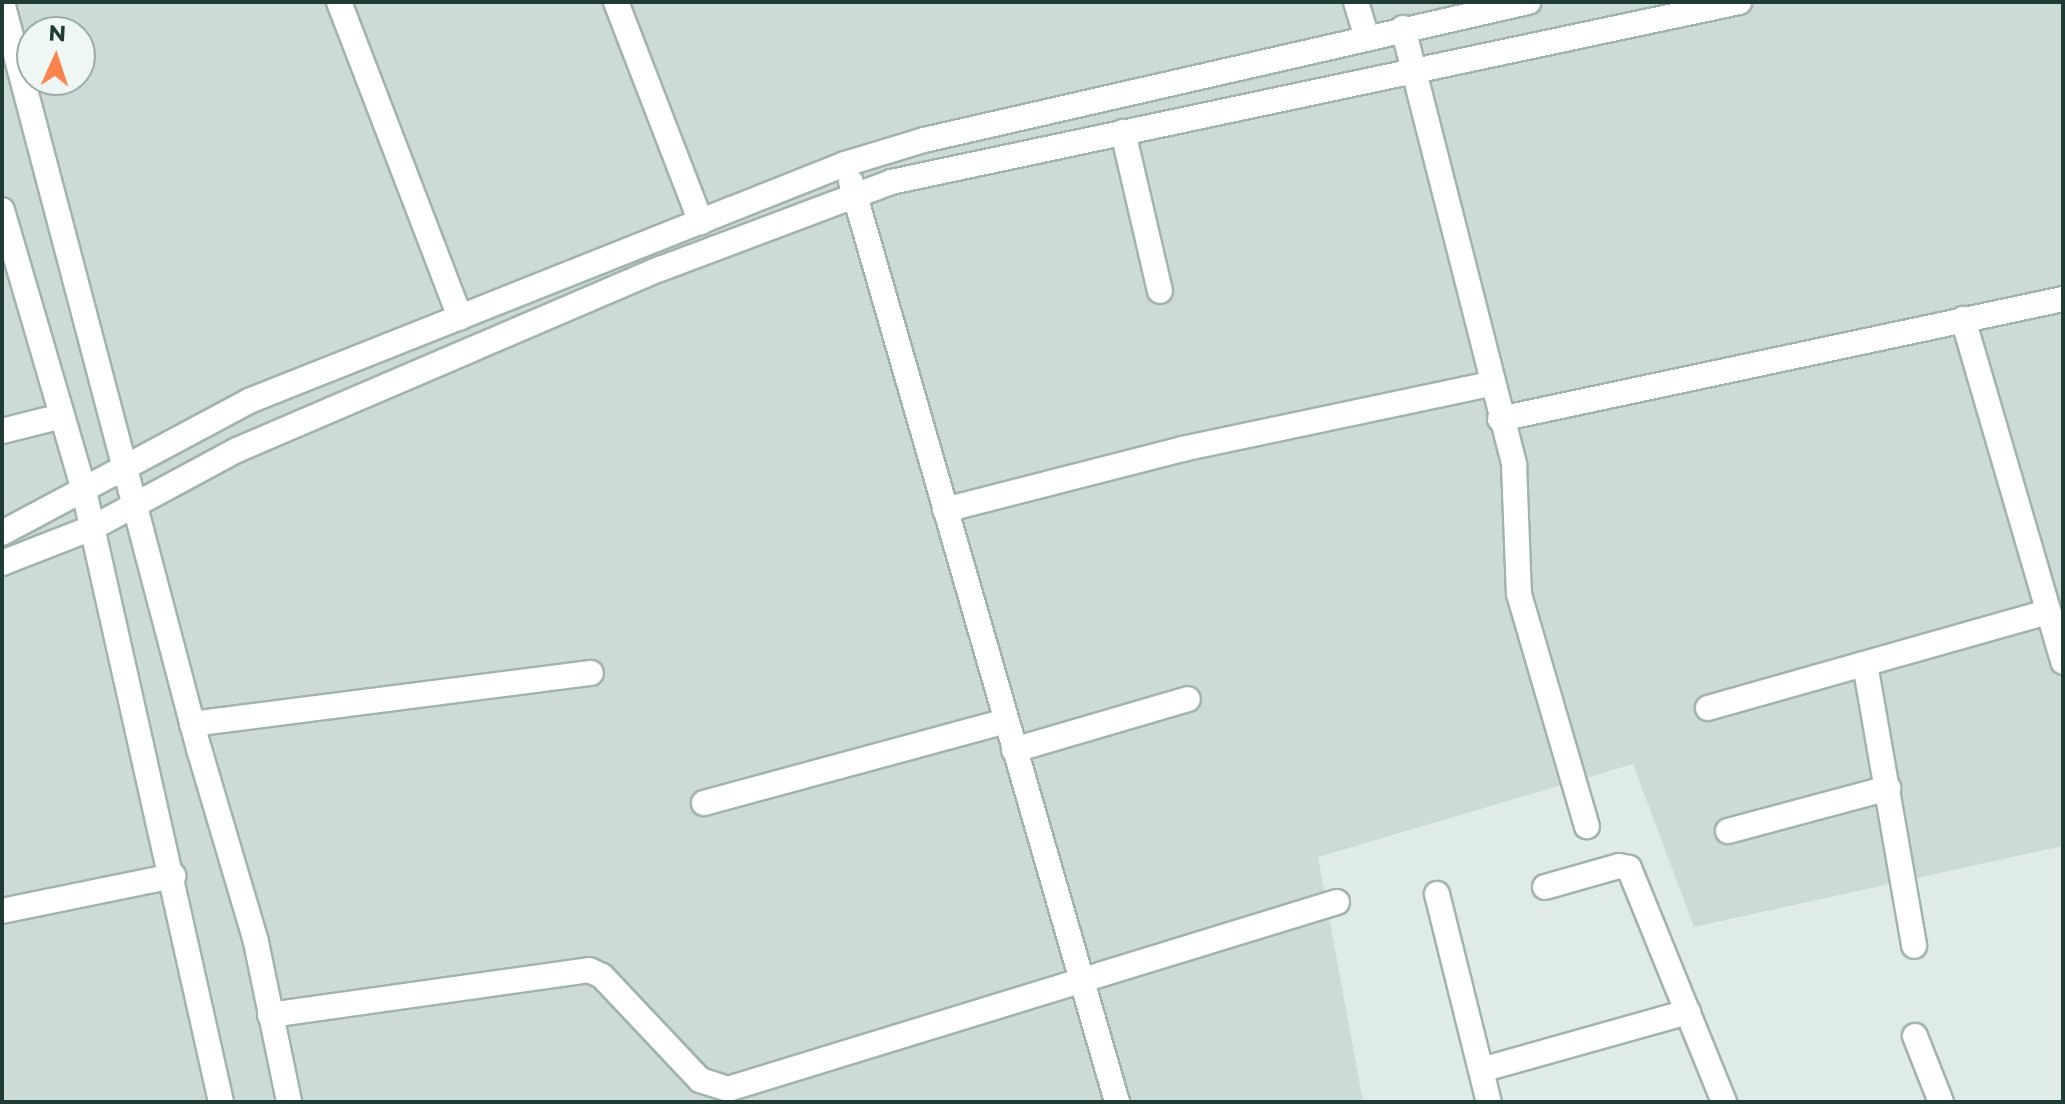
<!DOCTYPE html>
<style>
body{margin:0}
#map{position:relative;width:2065px;height:1104px;overflow:hidden;background:#deebe6;font-family:Montserrat,sans-serif}
div>[style]{position:absolute}
.built>*{inset:0;background:#ccdbd5}
.roads{filter:drop-shadow(2px 0 #a1b3ae) drop-shadow(-2px 0 #a1b3ae) drop-shadow(0 2px #a1b3ae) drop-shadow(0 -2px #a1b3ae)}
.minor>*{height:24px;margin:-12px;padding:0 12px;transform-origin:12px;border-radius:12px;background:#fff}
span{translate:-50% -50%;white-space:nowrap;text-align:center;line-height:1.15;-webkit-text-stroke:7px #eef7f4;paint-order:stroke}
.frame{position:absolute;inset:0;border:4px solid #1e3b36;pointer-events:none}
.north{position:absolute;left:16px;top:16px;width:80px;height:80px;box-sizing:border-box;background:#eef7f4;border:2px solid #9baca8;border-radius:50%;rotate:3deg;font-size:22px;font-weight:700;line-height:32px;text-align:center;color:#1e3b36}
.north::after{content:'';display:block;margin:auto;width:28px;height:36px;background:#fb844c;clip-path:polygon(50% 0,100% 100%,50% 72%,0 100%)}
</style>
<div id="map">
<div class="built">
<i style="clip-path:polygon(evenodd,2px 2px,2063px 2px,2063px 846px,1694px 927px,1633px 764px,1318px 857px,1363px 1102px,2px 1102px,2px 2px,32px 32px,80px 32px,80px 80px,32px 80px,32px 32px)"></i>
</div>
<div class="roads">
<div class="minor">
<i style="left:2px;top:2px;width:773px;rotate:75.23deg"></i>
<i style="left:199px;top:749px;width:201px;rotate:73.5deg"></i>
<i style="left:256px;top:942px;width:163px;rotate:78.3deg"></i>
<i style="left:339px;top:2px;width:338px;rotate:69deg"></i>
<i style="left:616px;top:2px;width:236px;rotate:68.9deg"></i>
<i style="left:1356px;top:2px;width:37px;rotate:73deg"></i>
<i style="left:1403px;top:28px;width:451px;rotate:75.7deg"></i>
<i style="left:1514px;top:465px;width:129px;rotate:87.8deg"></i>
<i style="left:1519px;top:594px;width:242px;rotate:73.7deg"></i>
<i style="left:1123px;top:132px;width:163px;rotate:76.9deg"></i>
<i style="left:851px;top:182px;width:958px;rotate:73.87deg"></i>
<i style="left:2px;top:210px;width:293px;rotate:73.7deg"></i>
<i style="left:84px;top:491px;width:626px;rotate:77.36deg"></i>
<i style="left:1963px;top:319px;width:357px;rotate:73.7deg"></i>
<i style="left:1500px;top:419px;width:576px;rotate:-12.03deg"></i>
<i style="left:2px;top:431px;width:62px;rotate:-14deg"></i>
<i style="left:945px;top:510px;width:245px;rotate:-14.4deg"></i>
<i style="left:1182px;top:449px;width:316px;rotate:-11.9deg"></i>
<i style="left:2px;top:533px;width:280px;rotate:-28.1deg"></i>
<i style="left:249px;top:401px;width:641px;rotate:-21.69deg"></i>
<i style="left:845px;top:164px;width:83px;rotate:-16.9deg"></i>
<i style="left:924px;top:140px;width:620px;rotate:-12.87deg"></i>
<i style="left:2px;top:563px;width:97px;rotate:-21.3deg"></i>
<i style="left:92px;top:528px;width:165px;rotate:-28.3deg"></i>
<i style="left:237px;top:450px;width:460px;rotate:-23.2deg"></i>
<i style="left:660px;top:269px;width:247px;rotate:-20.6deg"></i>
<i style="left:891px;top:182px;width:867px;rotate:-11.98deg"></i>
<i style="left:1865px;top:664px;width:286px;rotate:80.1deg"></i>
<i style="left:1708px;top:708px;width:353px;rotate:-15.8deg"></i>
<i style="left:192px;top:724px;width:402px;rotate:-7.3deg"></i>
<i style="left:1014px;top:750px;width:181px;rotate:-16.3deg"></i>
<i style="left:704px;top:803px;width:312px;rotate:-15.2deg"></i>
<i style="left:1728px;top:831px;width:166px;rotate:-15deg"></i>
<i style="left:1545px;top:887px;width:77px;rotate:-15.8deg"></i>
<i style="left:1619px;top:866px;width:10px;rotate:11deg"></i>
<i style="left:1629px;top:868px;width:253px;rotate:67.9deg"></i>
<i style="left:1437px;top:894px;width:214px;rotate:76deg"></i>
<i style="left:2px;top:911px;width:175px;rotate:-11.6deg"></i>
<i style="left:270px;top:1015px;width:322px;rotate:-8deg"></i>
<i style="left:589px;top:970px;width:14px;rotate:25deg"></i>
<i style="left:602px;top:976px;width:143px;rotate:46.7deg"></i>
<i style="left:700px;top:1080px;width:29px;rotate:18deg"></i>
<i style="left:728px;top:1089px;width:637px;rotate:-17.07deg"></i>
<i style="left:1915px;top:1036px;width:71px;rotate:68.5deg"></i>
<i style="left:1481px;top:1070px;width:215px;rotate:-15.7deg"></i>
</div>
</div>
<div class="frame"></div>
<div class="north">N</div>
</div>
